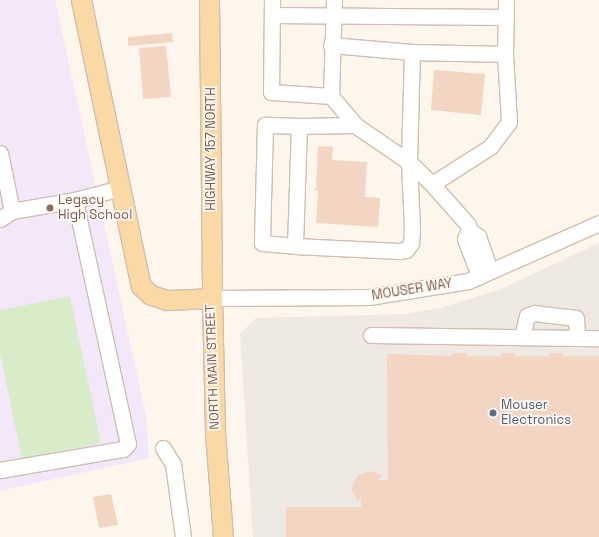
<!DOCTYPE html>
<style>
body{margin:0}
#map{position:relative;width:599px;height:537px;overflow:hidden;background:#fdf6ec;font-family:"Space Grotesk",sans-serif}
div>[style]{position:absolute}
.industrial>*{inset:0;background:#efe9e4}
.education>*{inset:0;background:#f3e8fa}
.green>*{inset:0;background:#d8ecc9}
.building>*{inset:0;background:#f3d5c3}
.roads{filter:drop-shadow(1px 0 #d1beb0) drop-shadow(-1px 0 #d1beb0) drop-shadow(0 1px #d1beb0) drop-shadow(0 -1px #d1beb0)}
.minor>*{height:15px;margin:-7.5px;padding:0 7.5px;transform-origin:7.5px;border-radius:7.5px;background:#fff}
.major>*{height:19px;margin:-9.5px;padding:0 9.5px;transform-origin:9.5px;border-radius:9.5px;background:#fbd9a5}
.dots>*{width:11px;height:11px;translate:-50% -50%;box-sizing:border-box;border:2px solid #fffaf3;border-radius:50%}
span{translate:-50% -50%;white-space:nowrap;text-align:center;line-height:1.15;-webkit-text-stroke:3.5px #fffaf3;paint-order:stroke}
.street-label{font-size:13px;color:#7a5c4d}
.education-label{font-size:13px;color:#785e54}
.left{translate:0 -50%;text-align:left}
.service-label{font-size:13px;color:#4e5e75}
</style>
<div id="map">
<div class="industrial">
<div style="clip-path:polygon(599px 243px,599px 537px,253px 537px,240px 334px,256px 318px,405px 314px,440px 308px,499px 290px)"></div>
</div>
<div class="education">
<div style="clip-path:polygon(0 0,55px 0,146px 416px,149px 458px,0 491px)"></div>
</div>
<div class="green">
<div style="clip-path:polygon(70px 296px,101px 443px,22px 459px,0 353px,0 310px)"></div>
</div>
<div class="building">
<div style="clip-path:polygon(172px 33px,173px 42px,128px 46px,128px 37px)"></div>
<div style="clip-path:polygon(166px 46px,171px 97px,143px 99px,139px 48px)"></div>
<div style="clip-path:polygon(434px 70px,485px 74px,481px 115px,431px 110px)"></div>
<div style="clip-path:polygon(318px 146px,333px 147px,332px 160px,367px 162px,365px 197px,380px 198px,378px 227px,316px 223px,318px 191px,313px 189px,316px 189px)"></div>
<div style="clip-path:polygon(452px 353px,467px 353px,467px 356px,501px 356px,501px 353px,515px 353px,515px 356px,549px 356px,549px 353px,563px 353px,563px 356px,599px 356px,599px 537px,286px 537px,286px 507px,361px 507px,361px 497px,358px 501px,351px 489px,358px 475px,371px 471px,382px 476px,378px 480px,388px 480px,387px 354px,452px 356px)"></div>
<div style="clip-path:polygon(111px 494px,118px 525px,99px 528px,93px 497px)"></div>
</div>
<div class="roads">
<div class="minor">
<div style="left:272px;top:0;width:92px;rotate:90.6deg"></div>
<div style="left:271px;top:92px;width:60px;rotate:3.8deg"></div>
<div style="left:331px;top:96px;width:38px;rotate:50deg"></div>
<div style="left:272px;top:15px;width:234px;rotate:0.5deg"></div>
<div style="left:331px;top:45px;width:81px;rotate:4.9deg"></div>
<div style="left:412px;top:52px;width:93px;rotate:1.2deg"></div>
<div style="left:505px;top:54px;width:68px;rotate:86.6deg"></div>
<div style="left:509px;top:122px;width:31px;rotate:127deg"></div>
<div style="left:490px;top:147px;width:69px;rotate:147.5deg"></div>
<div style="left:432px;top:184px;width:55px;rotate:48.7deg"></div>
<div style="left:468px;top:225px;width:5px;rotate:79deg"></div>
<div style="left:469px;top:230px;width:11px;rotate:34deg"></div>
<div style="left:478px;top:236px;width:37px;rotate:71deg"></div>
<div style="left:412px;top:52px;width:110px;rotate:91.6deg"></div>
<div style="left:409px;top:162px;width:32px;rotate:44deg"></div>
<div style="left:505px;top:54px;width:54px;rotate:-88.9deg"></div>
<div style="left:331px;top:96px;width:96px;rotate:-88.2deg"></div>
<div style="left:0;top:153px;width:59px;rotate:78.3deg"></div>
<div style="left:0;top:219px;width:14px;rotate:-34deg"></div>
<div style="left:12px;top:211px;width:64px;rotate:-9.9deg"></div>
<div style="left:75px;top:200px;width:47px;rotate:-14.9deg"></div>
<div style="left:469px;top:230px;width:10px;rotate:114deg"></div>
<div style="left:465px;top:239px;width:40px;rotate:69deg"></div>
<div style="left:295px;top:246px;width:120px;rotate:-88.1deg"></div>
<div style="left:299px;top:126px;width:34px;rotate:-178deg"></div>
<div style="left:265px;top:125px;width:118px;rotate:91.5deg"></div>
<div style="left:262px;top:243px;width:33px;rotate:5deg"></div>
<div style="left:295px;top:246px;width:104px;rotate:2.8deg"></div>
<div style="left:399px;top:251px;width:7px;rotate:-8deg"></div>
<div style="left:406px;top:250px;width:9px;rotate:-54deg"></div>
<div style="left:411px;top:243px;width:13px;rotate:-86deg"></div>
<div style="left:412px;top:230px;width:68px;rotate:-92.5deg"></div>
<div style="left:409px;top:162px;width:65px;rotate:-145.6deg"></div>
<div style="left:355px;top:125px;width:56px;rotate:179deg"></div>
<div style="left:212px;top:298px;width:157px;rotate:-0.4deg"></div>
<div style="left:369px;top:297px;width:100px;rotate:-9.2deg"></div>
<div style="left:468px;top:281px;width:143px;rotate:-23.9deg"></div>
<div style="left:371px;top:335px;width:228px;rotate:0.8deg"></div>
<div style="left:522px;top:337px;width:22px;rotate:-77deg"></div>
<div style="left:527px;top:316px;width:8px;rotate:-23deg"></div>
<div style="left:534px;top:313px;width:42px;rotate:6.8deg"></div>
<div style="left:576px;top:318px;width:20px;rotate:87deg"></div>
<div style="left:163px;top:448px;width:19px;rotate:58deg"></div>
<div style="left:173px;top:464px;width:74px;rotate:82.2deg"></div>
<div style="left:0;top:470px;width:125px;rotate:-9.7deg"></div>
<div style="left:123px;top:449px;width:7px;rotate:-45deg"></div>
<div style="left:128px;top:444px;width:250px;rotate:-102.3deg"></div>
</div>
<div class="major">
<div style="left:81px;top:0;width:292px;rotate:78.2deg"></div>
<div style="left:141px;top:286px;width:13px;rotate:42deg"></div>
<div style="left:151px;top:295px;width:17px;rotate:17deg"></div>
<div style="left:167px;top:300px;width:45px;rotate:-2.5deg"></div>
<div style="left:209px;top:0;width:298px;rotate:89.4deg"></div>
<div style="left:212px;top:298px;width:135px;rotate:88.7deg"></div>
<div style="left:215px;top:433px;width:104px;rotate:85.6deg"></div>
</div>
</div>
<div class="dots">
<div style="left:50px;top:208px;background:#8d6e63"></div>
<div style="left:493px;top:413px;background:#5c6f8a"></div>
</div>
<div class="street-label">
<span style="left:211px;top:149px;rotate:-90deg">HIGHWAY 157 NORTH</span>
<span style="left:412px;top:290px;rotate:-9deg">MOUSER WAY</span>
<span style="left:213px;top:367px;rotate:-92deg">NORTH MAIN STREET</span>
</div>
<div class="education-label">
<span class="left" style="left:58px;top:208px">Legacy<br>High School</span>
</div>
<div class="service-label">
<span class="left" style="left:501px;top:413px">Mouser<br>Electronics</span>
</div>
</div>
